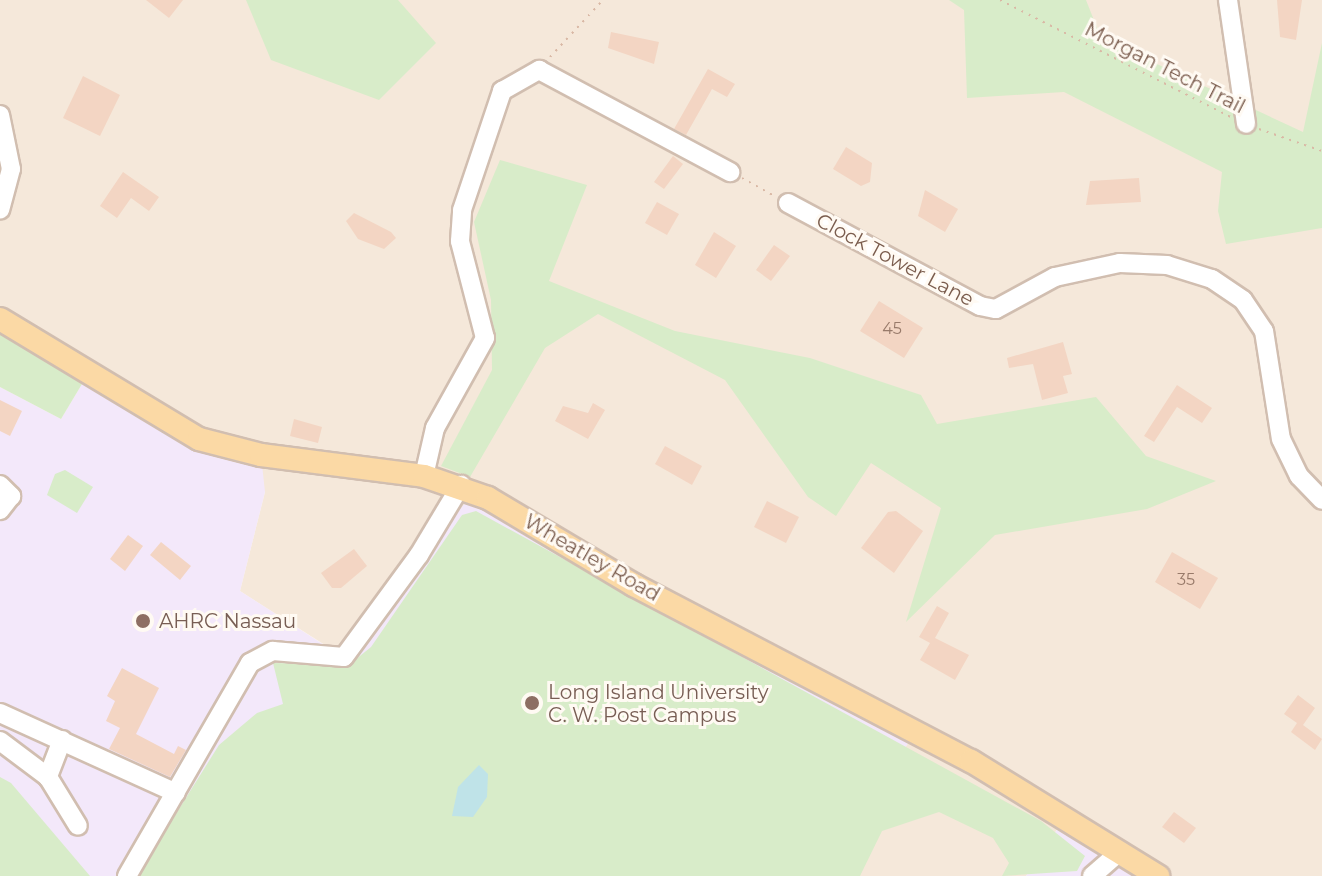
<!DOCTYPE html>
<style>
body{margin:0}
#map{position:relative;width:1322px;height:876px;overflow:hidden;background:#fdf6ec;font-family:Montserrat,sans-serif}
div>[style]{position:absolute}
.residential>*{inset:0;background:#f5e8da}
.education>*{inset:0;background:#f3e8fa}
.green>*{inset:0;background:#d8ecc9}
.water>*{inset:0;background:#bfe3e8}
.building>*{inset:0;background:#f3d5c3}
.path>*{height:2px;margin-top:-1px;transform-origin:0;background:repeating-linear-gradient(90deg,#d9b8a5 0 2px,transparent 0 8px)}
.roads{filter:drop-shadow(2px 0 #d1beb0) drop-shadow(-2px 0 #d1beb0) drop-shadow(0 2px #d1beb0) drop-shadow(0 -2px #d1beb0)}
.minor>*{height:18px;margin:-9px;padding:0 9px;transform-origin:9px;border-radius:9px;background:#fff}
.major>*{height:22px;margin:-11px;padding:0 11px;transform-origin:11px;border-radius:11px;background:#fbd9a5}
.dots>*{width:22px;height:22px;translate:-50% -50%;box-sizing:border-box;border:4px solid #fffaf3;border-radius:50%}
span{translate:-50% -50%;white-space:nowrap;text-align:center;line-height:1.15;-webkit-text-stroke:6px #fffaf3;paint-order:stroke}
.number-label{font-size:16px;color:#987a6a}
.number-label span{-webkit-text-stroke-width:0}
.street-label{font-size:20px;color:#7a5c4d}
.education-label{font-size:20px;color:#785e54}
.left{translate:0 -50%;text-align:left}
</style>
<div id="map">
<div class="residential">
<div style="clip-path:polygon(0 0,1322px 0,1322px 876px,1134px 876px,1060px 825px,1026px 876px,830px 876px,908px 743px,353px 649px,344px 657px,240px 591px,265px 492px,241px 452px,0 319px)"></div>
</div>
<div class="education">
<div style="clip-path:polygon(88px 374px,184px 431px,261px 455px,265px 492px,240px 591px,343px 657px,469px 498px,908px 743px,830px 876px,41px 876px,0 835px,0 387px,61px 419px)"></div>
<div style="clip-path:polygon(1060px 825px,1134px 876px,1026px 876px)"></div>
</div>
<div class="green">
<div style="clip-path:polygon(246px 0,398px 0,436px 43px,379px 100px,271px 60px)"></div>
<div style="clip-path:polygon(949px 0,1086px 0,1101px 38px,1303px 132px,1322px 43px,1322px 228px,1226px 244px,1218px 211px,1222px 172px,1064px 92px,967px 98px,964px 10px)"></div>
<div style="clip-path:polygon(500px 160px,587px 185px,549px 281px,675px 331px,810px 358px,921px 395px,937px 424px,1096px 397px,1146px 456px,1216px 481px,1147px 509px,995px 535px,906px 622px,941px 508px,871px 463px,836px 516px,808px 497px,725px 380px,598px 314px,545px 348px,470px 477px,441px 466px,492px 370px,491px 300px,474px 222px)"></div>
<div style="clip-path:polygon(0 319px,88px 374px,61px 419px,0 387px)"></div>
<div style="clip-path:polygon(65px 470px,93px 487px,77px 513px,47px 495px,55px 474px)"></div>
<div style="clip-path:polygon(476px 511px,1041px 821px,1085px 856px,1077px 871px,1002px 876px,1009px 863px,993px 838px,939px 812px,882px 831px,860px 876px,137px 876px,219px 745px,257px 713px,283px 704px,273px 663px,350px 664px,371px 647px,462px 515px)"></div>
<div style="clip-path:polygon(0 777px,11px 783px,90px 876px,0 876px)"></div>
</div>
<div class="water">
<div style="clip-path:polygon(479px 765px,488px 774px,487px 797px,473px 817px,452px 816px,458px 787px)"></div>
</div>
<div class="building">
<div style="clip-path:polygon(146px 0,183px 0,169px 18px)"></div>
<div style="clip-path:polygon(1277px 0,1302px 0,1296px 40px,1280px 37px)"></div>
<div style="clip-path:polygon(611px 32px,659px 42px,654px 64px,608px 48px)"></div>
<div style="clip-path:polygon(708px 69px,735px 84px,727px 97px,712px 89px,686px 135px,674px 129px)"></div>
<div style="clip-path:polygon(83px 76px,120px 95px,100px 136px,63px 118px)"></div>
<div style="clip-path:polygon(846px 147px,872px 163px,870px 182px,861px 186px,833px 169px)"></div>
<div style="clip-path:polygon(673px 156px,683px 164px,664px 189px,654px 182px)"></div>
<div style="clip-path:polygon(123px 172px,159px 197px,149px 211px,131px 198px,117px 218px,100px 206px)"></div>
<div style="clip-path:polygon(1139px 178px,1141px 202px,1086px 205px,1090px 181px)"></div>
<div style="clip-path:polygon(925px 190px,958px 209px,945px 232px,918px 216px)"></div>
<div style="clip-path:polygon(657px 202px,679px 214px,667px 235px,645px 223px)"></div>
<div style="clip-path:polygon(354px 213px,391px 232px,396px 238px,384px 249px,358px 239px,346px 221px)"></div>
<div style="clip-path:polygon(714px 232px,736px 246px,716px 278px,695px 265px)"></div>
<div style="clip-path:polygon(774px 245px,790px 256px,771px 281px,756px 270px)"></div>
<div style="clip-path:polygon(879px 301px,923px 328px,904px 358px,860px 331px)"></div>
<div style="clip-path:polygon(1063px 342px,1072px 374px,1063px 376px,1068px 393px,1042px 400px,1033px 364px,1009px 368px,1007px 358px)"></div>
<div style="clip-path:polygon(1177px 385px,1212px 408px,1202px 423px,1177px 407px,1154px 442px,1144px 436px)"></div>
<div style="clip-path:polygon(0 400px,22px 411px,10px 436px,0 431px)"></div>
<div style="clip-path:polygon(593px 403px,605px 410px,588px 439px,555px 421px,563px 406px,588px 413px)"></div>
<div style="clip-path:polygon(294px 419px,322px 427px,318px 443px,290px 436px)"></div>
<div style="clip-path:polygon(665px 446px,702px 466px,692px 485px,655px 464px)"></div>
<div style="clip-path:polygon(767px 501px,799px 517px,786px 543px,754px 527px)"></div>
<div style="clip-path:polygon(896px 511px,923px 531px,894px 573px,861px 548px,888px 512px)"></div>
<div style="clip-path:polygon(128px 535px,143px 546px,125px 571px,110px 559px)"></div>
<div style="clip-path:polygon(161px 542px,191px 566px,180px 580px,150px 555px)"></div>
<div style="clip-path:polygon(354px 549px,367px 566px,341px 588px,332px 588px,321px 573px)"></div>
<div style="clip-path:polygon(1172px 552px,1218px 578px,1200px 609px,1155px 582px)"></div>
<div style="clip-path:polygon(937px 606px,949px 613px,935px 638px,969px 655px,955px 680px,920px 660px,930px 643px,919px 637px)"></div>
<div style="clip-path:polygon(122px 668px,159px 688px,136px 734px,174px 754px,178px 746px,186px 750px,170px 777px,109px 749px,120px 728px,106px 721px,115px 701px,107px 696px)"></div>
<div style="clip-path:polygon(1298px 695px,1315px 708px,1303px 725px,1322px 739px,1315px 750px,1291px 732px,1297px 723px,1284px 714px)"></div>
<div style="clip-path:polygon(1174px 812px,1196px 828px,1184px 843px,1162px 827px)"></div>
</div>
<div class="path">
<div style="left:1000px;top:0;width:259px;rotate:26.9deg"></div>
<div style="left:550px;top:57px;width:78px;rotate:-47.1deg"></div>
<div style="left:1259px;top:129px;width:67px;rotate:19.2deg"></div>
<div style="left:742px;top:178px;width:38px;rotate:29deg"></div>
</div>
<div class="roads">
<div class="minor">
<div style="left:1228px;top:0;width:125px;rotate:81.7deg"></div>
<div style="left:0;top:115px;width:55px;rotate:78.5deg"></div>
<div style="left:11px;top:169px;width:42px;rotate:105deg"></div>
<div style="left:788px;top:203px;width:218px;rotate:28.2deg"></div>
<div style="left:980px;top:306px;width:16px;rotate:11deg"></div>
<div style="left:996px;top:309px;width:67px;rotate:-28.5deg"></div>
<div style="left:1055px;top:277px;width:66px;rotate:-12.2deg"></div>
<div style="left:1120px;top:263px;width:47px;rotate:2.4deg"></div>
<div style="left:1167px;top:265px;width:47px;rotate:17.3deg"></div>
<div style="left:1212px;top:279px;width:37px;rotate:34deg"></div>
<div style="left:1243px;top:300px;width:37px;rotate:56deg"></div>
<div style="left:1264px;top:331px;width:109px;rotate:81.1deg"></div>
<div style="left:1281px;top:439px;width:41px;rotate:64.1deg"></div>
<div style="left:1299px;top:476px;width:33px;rotate:46deg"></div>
<div style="left:424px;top:476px;width:49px;rotate:-77.1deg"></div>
<div style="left:435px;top:428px;width:103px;rotate:-60.9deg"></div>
<div style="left:485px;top:338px;width:100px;rotate:-104.5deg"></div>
<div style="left:460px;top:241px;width:31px;rotate:-86deg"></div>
<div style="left:462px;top:210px;width:126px;rotate:-71.4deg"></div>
<div style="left:502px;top:91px;width:43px;rotate:-29.6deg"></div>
<div style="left:539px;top:70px;width:217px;rotate:28.1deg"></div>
<div style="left:0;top:485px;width:16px;rotate:45deg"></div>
<div style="left:11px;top:496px;width:18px;rotate:128deg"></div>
<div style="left:0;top:713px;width:193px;rotate:24.4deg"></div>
<div style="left:62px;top:740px;width:40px;rotate:111deg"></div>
<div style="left:48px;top:777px;width:57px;rotate:58.5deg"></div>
<div style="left:0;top:741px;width:60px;rotate:36.9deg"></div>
<div style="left:127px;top:876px;width:246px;rotate:-60deg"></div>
<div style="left:250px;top:663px;width:26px;rotate:-28deg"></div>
<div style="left:273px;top:651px;width:71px;rotate:4.8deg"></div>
<div style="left:344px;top:657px;width:127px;rotate:-53.7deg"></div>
<div style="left:419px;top:555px;width:82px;rotate:-59deg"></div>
<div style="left:1092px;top:876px;width:37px;rotate:-41deg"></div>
</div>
<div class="major">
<div style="left:0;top:319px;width:232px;rotate:31.1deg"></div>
<div style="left:199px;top:439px;width:64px;rotate:14.5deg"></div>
<div style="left:261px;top:455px;width:164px;rotate:7.3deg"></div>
<div style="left:424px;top:476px;width:68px;rotate:19deg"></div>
<div style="left:488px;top:498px;width:170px;rotate:30.8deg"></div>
<div style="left:634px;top:585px;width:380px;rotate:27.6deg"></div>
<div style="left:971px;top:761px;width:220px;rotate:31.6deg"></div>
</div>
</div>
<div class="dots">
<div style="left:143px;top:621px;background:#8d6e63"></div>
<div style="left:532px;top:703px;background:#8d6e63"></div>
</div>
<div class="number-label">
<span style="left:892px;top:329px">45</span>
<span style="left:1186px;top:580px">35</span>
</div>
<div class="street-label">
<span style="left:1165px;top:68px;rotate:27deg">Morgan Tech Trail</span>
<span style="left:895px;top:260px;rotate:28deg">Clock Tower Lane</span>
<span style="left:592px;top:558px;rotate:30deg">Wheatley Road</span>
</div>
<div class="education-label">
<span class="left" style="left:159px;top:621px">AHRC Nassau</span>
<span class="left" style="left:548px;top:704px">Long Island University<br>C. W. Post Campus</span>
</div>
</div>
